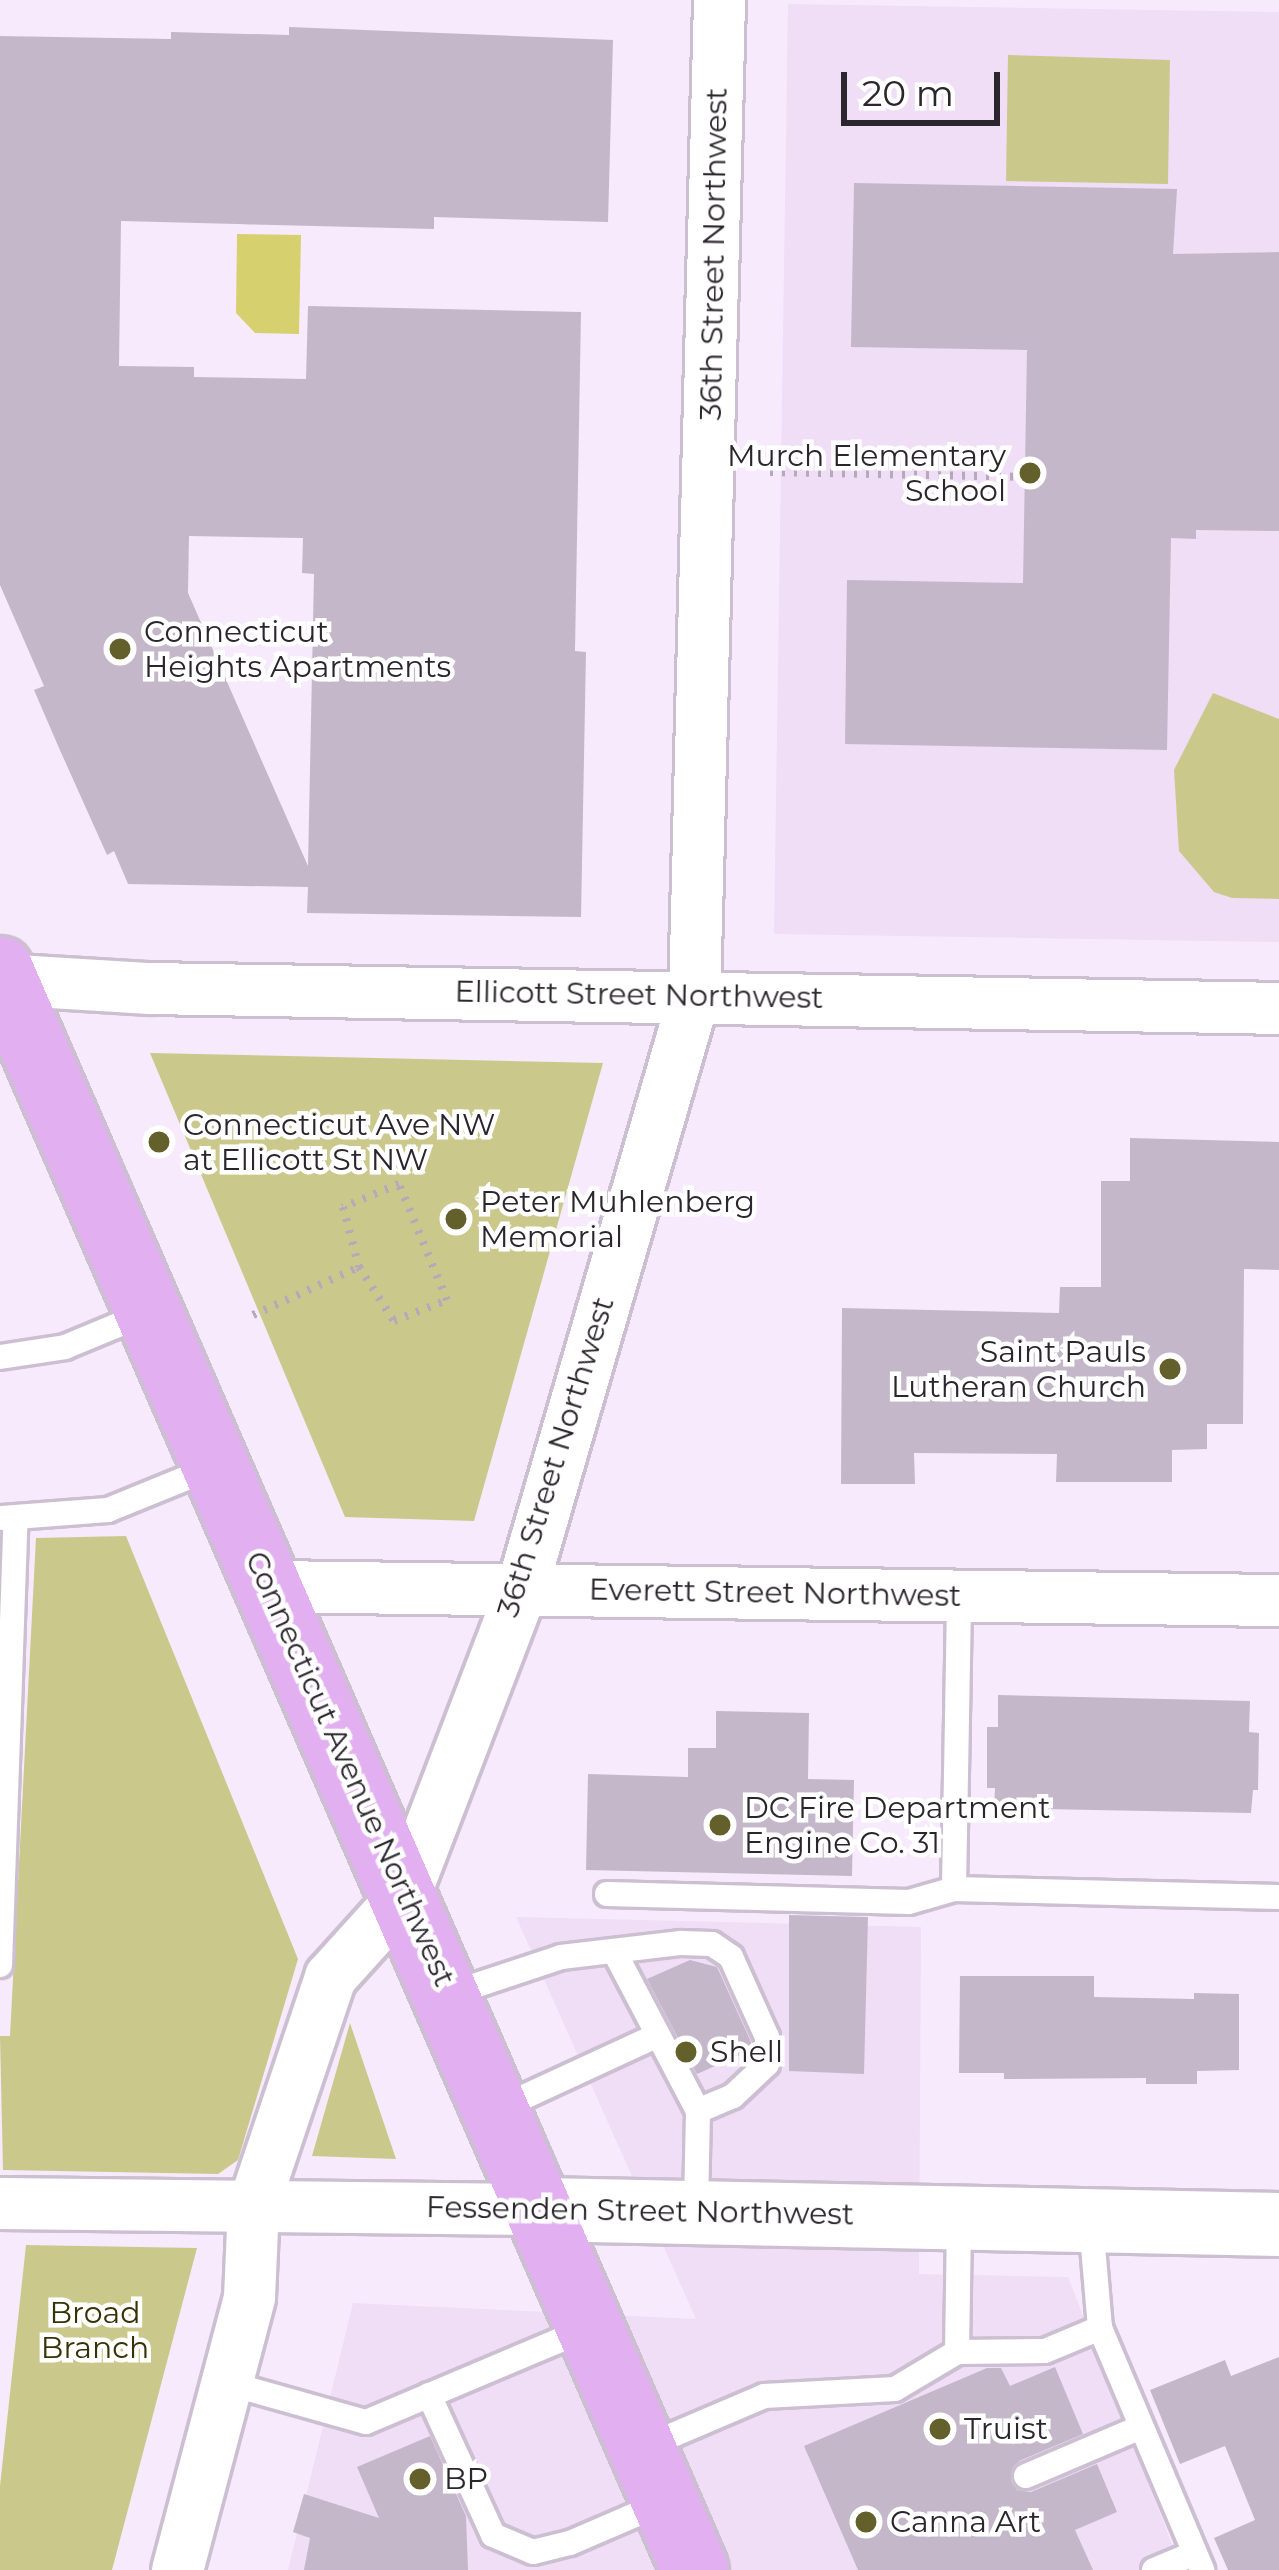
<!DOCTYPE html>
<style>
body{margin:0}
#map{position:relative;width:1279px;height:2570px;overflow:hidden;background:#f8eafd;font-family:Montserrat,sans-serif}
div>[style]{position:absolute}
.built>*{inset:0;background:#f0ddf6}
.green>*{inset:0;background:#cbc88c}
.water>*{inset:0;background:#d7d06e}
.building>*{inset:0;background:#c5b7ca}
.path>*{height:8px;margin-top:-4px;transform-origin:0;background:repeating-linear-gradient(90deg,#b6aaba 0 3px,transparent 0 12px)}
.roads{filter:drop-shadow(3px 0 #cdbfd2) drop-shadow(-3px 0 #cdbfd2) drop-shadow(0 3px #cdbfd2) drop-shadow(0 -3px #cdbfd2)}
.service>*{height:24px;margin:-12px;padding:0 12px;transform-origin:12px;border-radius:12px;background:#fff}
.minor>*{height:51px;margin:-25.5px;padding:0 25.5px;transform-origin:25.5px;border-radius:25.5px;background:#fff}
.tertiary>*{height:63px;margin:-31.5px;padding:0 31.5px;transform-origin:31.5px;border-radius:31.5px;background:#fff}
.primary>*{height:66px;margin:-33px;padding:0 33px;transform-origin:33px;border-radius:33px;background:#e2b0f1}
.dots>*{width:33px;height:33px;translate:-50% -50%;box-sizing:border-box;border:6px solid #fff;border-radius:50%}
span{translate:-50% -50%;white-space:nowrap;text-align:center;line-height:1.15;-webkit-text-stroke:9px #fff;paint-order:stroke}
.street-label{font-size:30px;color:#2b262d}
.poi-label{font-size:30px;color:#2b262d}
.right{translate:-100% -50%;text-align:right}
.left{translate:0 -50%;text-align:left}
.park-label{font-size:30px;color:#363307}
.scale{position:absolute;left:841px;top:72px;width:159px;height:54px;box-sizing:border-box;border:6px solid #2b262d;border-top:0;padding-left:15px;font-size:36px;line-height:42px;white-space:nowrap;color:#2b262d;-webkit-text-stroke:9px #fff;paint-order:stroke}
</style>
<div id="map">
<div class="built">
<div style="clip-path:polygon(788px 4px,1279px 12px,1279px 942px,774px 934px)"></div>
<div style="clip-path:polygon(516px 1917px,921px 1927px,919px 2274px,1068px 2277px,1182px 2570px,288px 2570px,353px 2303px,696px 2319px)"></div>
</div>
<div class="green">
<div style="clip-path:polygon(1008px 55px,1170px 60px,1168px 184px,1006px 181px)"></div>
<div style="clip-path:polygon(1213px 693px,1279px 719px,1279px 899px,1232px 898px,1214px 892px,1179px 851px,1174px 770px)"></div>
<div style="clip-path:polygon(150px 1053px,603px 1063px,474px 1521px,345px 1517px)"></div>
<div style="clip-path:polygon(126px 1536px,298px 1959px,238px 2160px,218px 2174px,3px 2170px,0 2036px,10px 2036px,36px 1538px)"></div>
<div style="clip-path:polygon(350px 2023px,396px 2159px,312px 2156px)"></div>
<div style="clip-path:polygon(26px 2245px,197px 2248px,112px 2570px,0 2570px,0 2486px)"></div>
</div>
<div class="water">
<div style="clip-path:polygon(237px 234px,301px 235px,299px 334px,255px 333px,236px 313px)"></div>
</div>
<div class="building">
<div style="clip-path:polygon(evenodd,289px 27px,613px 40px,608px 222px,434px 217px,434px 229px,121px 221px,119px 366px,194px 367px,194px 377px,306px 379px,308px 306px,581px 312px,575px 651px,586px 652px,581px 917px,307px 913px,308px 887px,128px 884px,114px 851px,107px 855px,59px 748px,34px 690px,44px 686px,0 585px,0 36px,171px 39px,171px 32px,289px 35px,289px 27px,189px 536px,303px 538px,302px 573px,314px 574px,308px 866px,188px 593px,189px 536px)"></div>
<div style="clip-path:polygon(854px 183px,1177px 189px,1173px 254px,1279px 252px,1279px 531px,1196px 530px,1196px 539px,1171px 538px,1167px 750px,845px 744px,847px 580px,1023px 583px,1027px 350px,851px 347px)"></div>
<div style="clip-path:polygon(1130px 1138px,1279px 1142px,1279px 1270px,1244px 1269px,1243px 1424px,1207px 1424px,1207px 1449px,1172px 1450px,1172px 1482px,1056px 1482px,1057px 1454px,914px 1453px,915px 1484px,841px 1484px,842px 1308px,1059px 1313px,1060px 1287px,1101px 1287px,1101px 1181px,1130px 1181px)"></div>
<div style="clip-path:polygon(998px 1695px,1250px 1701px,1249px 1732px,1259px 1733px,1258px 1790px,1253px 1790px,1251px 1813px,994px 1808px,995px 1788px,987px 1788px,987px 1727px,998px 1727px)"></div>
<div style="clip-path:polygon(716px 1711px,809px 1713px,808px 1779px,854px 1780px,852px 1876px,586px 1870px,588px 1774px,688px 1777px,688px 1748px,716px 1748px)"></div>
<div style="clip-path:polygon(789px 1915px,868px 1917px,864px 2074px,789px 2071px)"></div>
<div style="clip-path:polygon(690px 1960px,717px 1967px,751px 2042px,751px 2050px,697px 2074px,647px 1979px)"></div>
<div style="clip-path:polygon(960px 1976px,1094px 1976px,1094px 1997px,1194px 1999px,1194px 1993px,1239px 1994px,1239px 2070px,1197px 2071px,1197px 2084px,1146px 2084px,1146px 2078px,1004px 2079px,1004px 2073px,959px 2073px)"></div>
<div style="clip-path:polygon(1279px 2357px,1279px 2570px,1228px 2570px,1214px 2538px,1255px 2520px,1225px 2446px,1180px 2464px,1150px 2390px,1225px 2360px,1231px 2376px)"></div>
<div style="clip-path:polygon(1055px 2367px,1083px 2434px,1019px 2461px,1011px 2481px,1017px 2490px,1031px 2492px,1097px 2464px,1117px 2512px,1075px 2530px,1093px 2570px,858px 2570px,804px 2446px,987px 2368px,1001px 2368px,1010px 2386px)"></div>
<div style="clip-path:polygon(430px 2436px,466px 2516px,468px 2570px,304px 2570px,310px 2538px,293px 2532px,304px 2494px,379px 2518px,357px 2467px)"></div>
</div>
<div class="path">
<div style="left:770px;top:472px;width:255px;rotate:1.1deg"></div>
<div style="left:253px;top:1315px;width:116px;rotate:-24.4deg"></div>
<div style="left:359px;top:1267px;width:64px;rotate:57.1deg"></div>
<div style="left:394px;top:1321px;width:57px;rotate:-21.6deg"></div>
<div style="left:447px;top:1300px;width:126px;rotate:-112.5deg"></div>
<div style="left:399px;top:1184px;width:61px;rotate:157.7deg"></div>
<div style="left:343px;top:1207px;width:62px;rotate:75.1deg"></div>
</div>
<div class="roads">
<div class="service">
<div style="left:0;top:1357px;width:66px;rotate:-8.7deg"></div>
<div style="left:65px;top:1347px;width:89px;rotate:-22.5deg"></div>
<div style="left:2px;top:1518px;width:106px;rotate:-4.3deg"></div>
<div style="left:108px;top:1510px;width:111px;rotate:-22.2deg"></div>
<div style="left:954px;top:1889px;width:293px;rotate:-89deg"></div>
<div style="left:607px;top:1894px;width:302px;rotate:1.5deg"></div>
<div style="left:909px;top:1902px;width:47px;rotate:-16.1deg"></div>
<div style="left:954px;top:1889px;width:325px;rotate:1.4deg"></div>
<div style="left:614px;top:1951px;width:181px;rotate:62.3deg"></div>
<div style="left:0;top:1965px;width:447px;rotate:-88deg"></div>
<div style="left:450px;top:1994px;width:117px;rotate:-18.4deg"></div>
<div style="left:561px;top:1957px;width:121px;rotate:-6.7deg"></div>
<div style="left:681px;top:1943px;width:31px;rotate:2deg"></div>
<div style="left:712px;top:1944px;width:23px;rotate:34deg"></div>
<div style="left:731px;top:1957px;width:88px;rotate:65.8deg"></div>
<div style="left:767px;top:2037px;width:27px;rotate:90deg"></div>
<div style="left:767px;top:2064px;width:47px;rotate:136.7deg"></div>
<div style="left:733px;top:2096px;width:38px;rotate:157deg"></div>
<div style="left:698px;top:2111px;width:99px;rotate:91.2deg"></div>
<div style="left:498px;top:2109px;width:176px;rotate:-24.8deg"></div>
<div style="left:1091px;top:2223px;width:105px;rotate:85.1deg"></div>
<div style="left:1100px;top:2328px;width:263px;rotate:67.1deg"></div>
<div style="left:957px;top:2352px;width:88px;rotate:-0.7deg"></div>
<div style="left:1045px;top:2351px;width:60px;rotate:-22.7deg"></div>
<div style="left:227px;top:2383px;width:144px;rotate:15.7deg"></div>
<div style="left:366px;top:2422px;width:242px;rotate:-22.9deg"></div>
<div style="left:429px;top:2395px;width:154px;rotate:65.4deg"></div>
<div style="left:493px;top:2535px;width:43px;rotate:23deg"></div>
<div style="left:533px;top:2552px;width:38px;rotate:-14deg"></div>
<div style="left:570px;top:2543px;width:101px;rotate:-23.3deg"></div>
<div style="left:647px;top:2446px;width:127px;rotate:-23.1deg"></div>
<div style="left:764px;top:2396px;width:131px;rotate:-3.1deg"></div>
<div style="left:895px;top:2389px;width:72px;rotate:-30.8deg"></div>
<div style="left:957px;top:2352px;width:133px;rotate:-89.1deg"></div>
<div style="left:1026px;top:2476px;width:125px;rotate:-23.1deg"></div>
<div style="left:1154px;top:2570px;width:44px;rotate:-22.5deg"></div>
</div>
<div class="minor">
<div style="left:0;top:979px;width:149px;rotate:3.5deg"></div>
<div style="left:149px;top:988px;width:1130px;rotate:1.01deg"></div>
<div style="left:271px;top:1586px;width:1008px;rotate:0.8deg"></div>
<div style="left:0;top:2203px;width:541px;rotate:0.64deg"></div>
<div style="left:177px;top:2570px;width:282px;rotate:-75.2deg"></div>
<div style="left:249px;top:2297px;width:91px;rotate:-87.5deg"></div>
<div style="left:253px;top:2206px;width:242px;rotate:-71.4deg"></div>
<div style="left:330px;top:1977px;width:110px;rotate:-47.9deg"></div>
<div style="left:404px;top:1895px;width:327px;rotate:-69deg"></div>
<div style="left:521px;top:1590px;width:620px;rotate:-73.79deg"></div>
<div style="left:694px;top:995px;width:995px;rotate:-88.56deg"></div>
</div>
<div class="tertiary">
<div style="left:541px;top:2209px;width:738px;rotate:1.16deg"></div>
</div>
<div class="primary">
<div style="left:0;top:970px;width:1744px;rotate:66.52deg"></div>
</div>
</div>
<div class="dots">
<div style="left:1030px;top:473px;background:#63602c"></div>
<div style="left:120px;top:649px;background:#63602c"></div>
<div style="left:159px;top:1142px;background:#63602c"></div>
<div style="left:456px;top:1219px;background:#63602c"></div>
<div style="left:1170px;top:1369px;background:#63602c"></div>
<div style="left:720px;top:1825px;background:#63602c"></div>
<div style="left:686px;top:2052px;background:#63602c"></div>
<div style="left:940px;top:2429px;background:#63602c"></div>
<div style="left:420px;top:2479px;background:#63602c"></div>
<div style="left:866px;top:2522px;background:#63602c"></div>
</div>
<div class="street-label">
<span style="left:714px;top:254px;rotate:-89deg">36th Street Northwest</span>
<span style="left:639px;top:995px;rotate:1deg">Ellicott Street Northwest</span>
<span style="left:556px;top:1457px;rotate:-73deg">36th Street Northwest</span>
<span style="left:775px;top:1593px;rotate:1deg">Everett Street Northwest</span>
<span style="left:350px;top:1769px;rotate:66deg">Connecticut Avenue Northwest</span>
<span style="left:640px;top:2211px;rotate:1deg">Fessenden Street Northwest</span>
</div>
<div class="poi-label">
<span class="right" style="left:1006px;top:473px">Murch Elementary<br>School</span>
<span class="left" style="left:144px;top:649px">Connecticut<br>Heights Apartments</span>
<span class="left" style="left:183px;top:1142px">Connecticut Ave NW<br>at Ellicott St NW</span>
<span class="left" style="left:480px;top:1219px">Peter Muhlenberg<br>Memorial</span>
<span class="right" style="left:1146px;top:1369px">Saint Pauls<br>Lutheran Church</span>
<span class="left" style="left:744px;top:1825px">DC Fire Department<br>Engine Co. 31</span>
<span class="left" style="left:710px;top:2052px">Shell</span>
<span class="left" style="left:964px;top:2429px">Truist</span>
<span class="left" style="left:444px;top:2479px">BP</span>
<span class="left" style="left:890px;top:2522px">Canna Art</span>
</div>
<div class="park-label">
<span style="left:95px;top:2330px">Broad<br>Branch</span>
</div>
<div class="scale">20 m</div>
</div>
